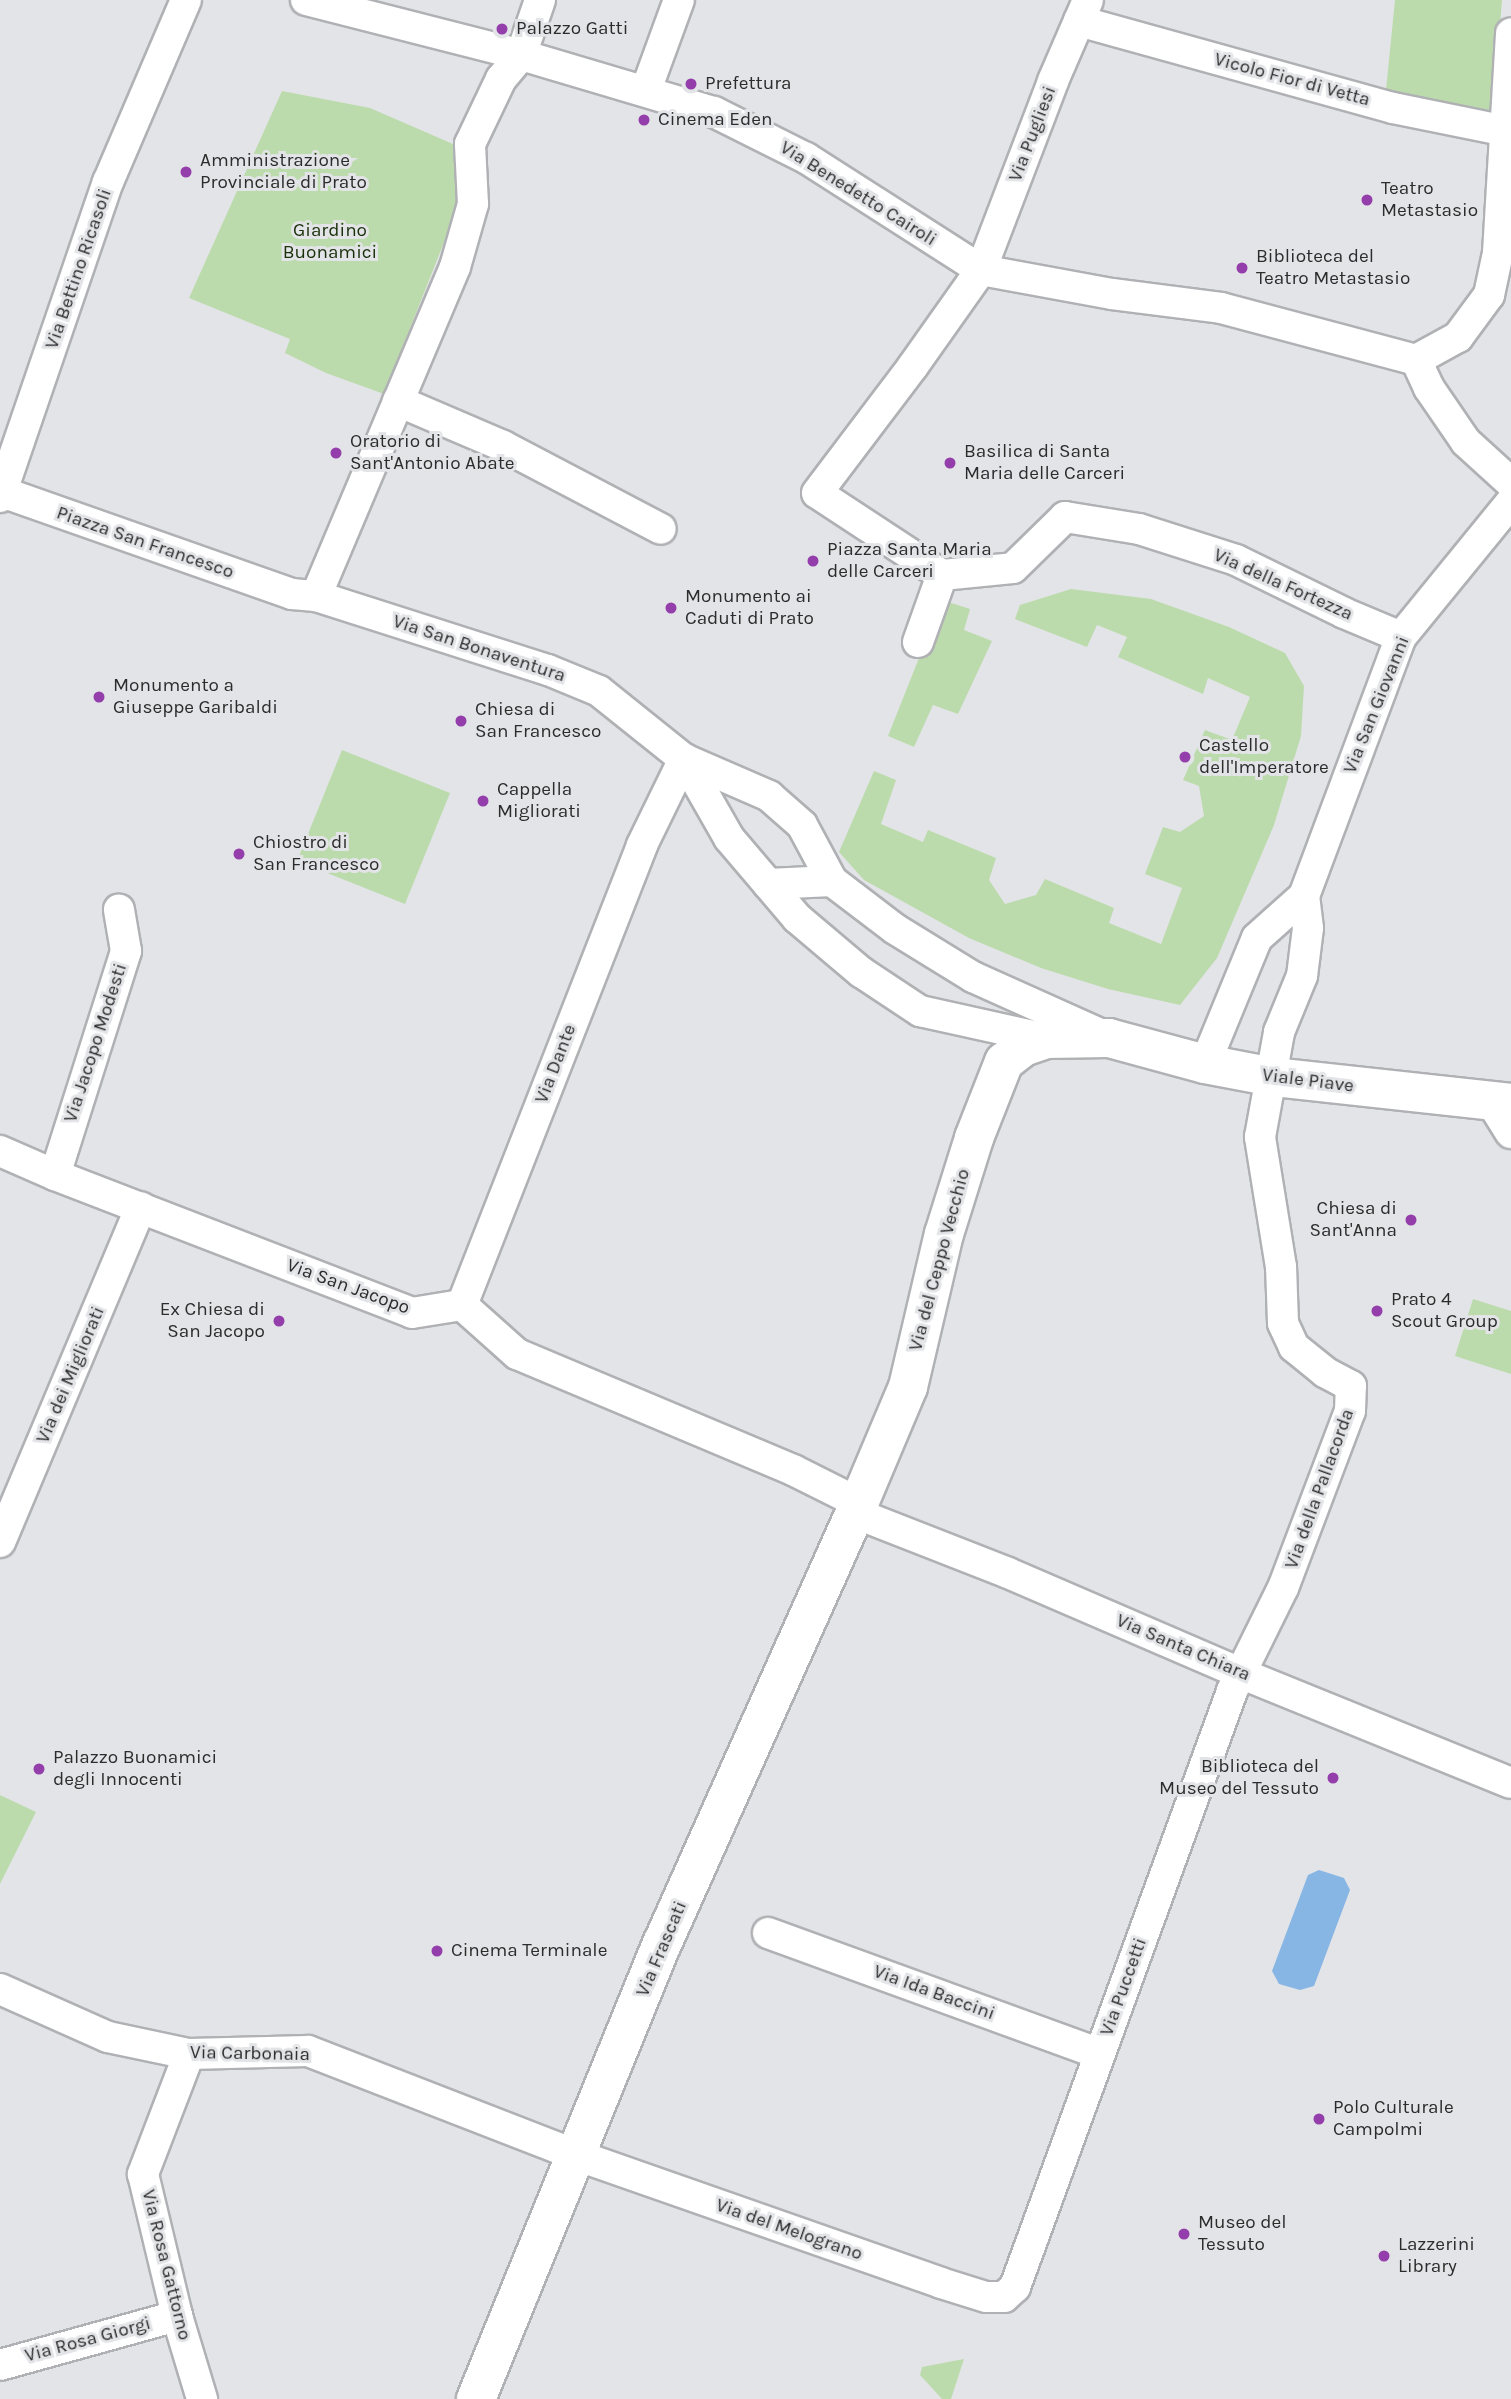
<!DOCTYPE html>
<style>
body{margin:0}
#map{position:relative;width:1511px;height:2399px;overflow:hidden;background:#e3e4e7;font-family:Karla,sans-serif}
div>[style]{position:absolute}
.green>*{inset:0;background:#bcdbac}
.water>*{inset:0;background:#87b5e4}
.roads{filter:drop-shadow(2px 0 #b0b1b4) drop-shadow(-2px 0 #b0b1b4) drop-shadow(0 2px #b0b1b4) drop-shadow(0 -2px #b0b1b4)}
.street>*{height:30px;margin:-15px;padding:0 15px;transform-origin:15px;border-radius:15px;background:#fff}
.secondary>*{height:38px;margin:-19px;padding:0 19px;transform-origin:19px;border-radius:19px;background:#fff}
.dots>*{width:19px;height:19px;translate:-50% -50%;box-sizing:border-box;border:4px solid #e3e4e7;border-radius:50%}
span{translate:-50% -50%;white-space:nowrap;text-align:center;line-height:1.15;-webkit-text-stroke:6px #e3e4e7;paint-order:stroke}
.poi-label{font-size:19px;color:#2c2c2d}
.left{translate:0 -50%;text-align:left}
.right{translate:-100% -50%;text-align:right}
.street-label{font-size:19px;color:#2c2c2d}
.park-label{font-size:19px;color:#193009}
</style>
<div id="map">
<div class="green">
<div style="clip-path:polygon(1395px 0,1502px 0,1492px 128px,1385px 100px)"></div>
<div style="clip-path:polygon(282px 91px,370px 108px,453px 144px,459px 176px,456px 212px,384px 394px,326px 373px,285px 353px,290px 339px,189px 298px)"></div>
<div style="clip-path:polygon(1071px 589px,1151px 599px,1229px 627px,1285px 653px,1304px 686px,1301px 736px,1274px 825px,1217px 958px,1180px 1005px,1108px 989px,1041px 968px,969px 938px,864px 880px,839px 852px,874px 771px,896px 780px,881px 824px,923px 842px,928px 830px,996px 858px,989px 880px,1005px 904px,1036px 895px,1045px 879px,1114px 908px,1109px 923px,1161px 944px,1182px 888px,1145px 874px,1163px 827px,1180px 832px,1204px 816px,1199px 786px,1183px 780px,1205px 730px,1232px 740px,1250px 697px,1208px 678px,1203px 694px,1118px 657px,1127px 637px,1097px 625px,1087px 647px,1015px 619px,1020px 605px)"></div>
<div style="clip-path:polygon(942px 600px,970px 609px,964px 630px,992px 641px,958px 714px,933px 705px,914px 747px,888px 736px)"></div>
<div style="clip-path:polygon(342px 750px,450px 793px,405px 904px,297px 861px)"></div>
<div style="clip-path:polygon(1473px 1299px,1511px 1311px,1511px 1374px,1455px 1356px)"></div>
<div style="clip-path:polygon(0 1795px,36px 1812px,0 1884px)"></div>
<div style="clip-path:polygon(964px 2359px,951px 2399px,942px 2399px,920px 2375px,922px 2367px)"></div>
</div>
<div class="water">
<div style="clip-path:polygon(1319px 1870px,1344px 1878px,1350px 1890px,1314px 1986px,1300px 1990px,1279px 1984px,1272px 1971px,1308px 1875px)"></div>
</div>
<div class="roads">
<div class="street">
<div style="left:306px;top:0;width:222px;rotate:14.3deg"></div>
<div style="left:521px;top:55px;width:201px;rotate:16.5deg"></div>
<div style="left:714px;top:112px;width:103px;rotate:26.6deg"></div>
<div style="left:806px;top:158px;width:208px;rotate:32.6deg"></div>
<div style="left:981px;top:270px;width:133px;rotate:10.4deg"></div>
<div style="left:1112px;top:294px;width:110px;rotate:7.3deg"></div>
<div style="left:1221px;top:308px;width:202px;rotate:14.9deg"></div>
<div style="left:1079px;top:21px;width:326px;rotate:15.5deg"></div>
<div style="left:1393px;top:108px;width:115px;rotate:11.5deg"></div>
<div style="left:646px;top:90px;width:96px;rotate:-69.9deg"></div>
<div style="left:1416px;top:360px;width:48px;rotate:-28.7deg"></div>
<div style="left:1458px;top:337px;width:52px;rotate:-53.6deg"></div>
<div style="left:1489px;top:295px;width:43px;rotate:-77.9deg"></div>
<div style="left:1498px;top:253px;width:220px;rotate:-86.6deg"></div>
<div style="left:1416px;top:360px;width:31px;rotate:65deg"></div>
<div style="left:1429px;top:388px;width:65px;rotate:55.6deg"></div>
<div style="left:1466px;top:442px;width:61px;rotate:42.3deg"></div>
<div style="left:398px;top:401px;width:114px;rotate:23.2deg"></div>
<div style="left:503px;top:446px;width:178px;rotate:27.7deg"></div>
<div style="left:2px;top:492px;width:307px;rotate:19.4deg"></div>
<div style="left:292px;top:594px;width:24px;rotate:5deg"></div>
<div style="left:316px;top:596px;width:244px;rotate:17.7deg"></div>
<div style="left:548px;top:670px;width:55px;rotate:22.4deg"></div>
<div style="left:599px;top:691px;width:109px;rotate:38.7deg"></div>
<div style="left:684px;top:759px;width:93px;rotate:23.5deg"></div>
<div style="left:769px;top:796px;width:44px;rotate:41.3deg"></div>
<div style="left:802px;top:825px;width:64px;rotate:61.8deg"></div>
<div style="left:0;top:497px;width:333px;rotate:-71.1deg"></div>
<div style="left:108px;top:182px;width:198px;rotate:-66.8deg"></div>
<div style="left:942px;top:575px;width:149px;rotate:-146.7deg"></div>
<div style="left:817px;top:493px;width:159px;rotate:-52.9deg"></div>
<div style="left:913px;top:366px;width:118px;rotate:-54.7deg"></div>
<div style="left:981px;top:270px;width:202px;rotate:-69.1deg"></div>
<div style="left:1053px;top:81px;width:88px;rotate:-66.6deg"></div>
<div style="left:316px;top:596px;width:357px;rotate:-67.1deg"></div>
<div style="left:455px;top:267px;width:66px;rotate:-74.1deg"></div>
<div style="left:473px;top:204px;width:60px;rotate:-92.9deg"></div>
<div style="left:470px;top:144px;width:72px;rotate:-64.5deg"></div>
<div style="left:501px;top:79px;width:31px;rotate:-50deg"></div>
<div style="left:521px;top:55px;width:58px;rotate:-70.9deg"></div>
<div style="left:918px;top:642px;width:71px;rotate:-70.3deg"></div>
<div style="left:942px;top:575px;width:71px;rotate:-5.6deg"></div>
<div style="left:1013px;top:568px;width:73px;rotate:-44.4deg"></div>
<div style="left:1065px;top:517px;width:75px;rotate:9.2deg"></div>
<div style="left:1139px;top:529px;width:102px;rotate:17.7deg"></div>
<div style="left:1236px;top:560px;width:120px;rotate:26.1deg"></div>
<div style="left:1344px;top:613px;width:62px;rotate:22.8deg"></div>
<div style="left:684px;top:759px;width:91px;rotate:60.3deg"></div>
<div style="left:729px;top:838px;width:105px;rotate:49.6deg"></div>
<div style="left:797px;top:918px;width:84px;rotate:40.2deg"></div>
<div style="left:861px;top:972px;width:71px;rotate:33.5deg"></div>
<div style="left:920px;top:1011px;width:129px;rotate:12.5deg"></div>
<div style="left:768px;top:884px;width:64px;rotate:-2.7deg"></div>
<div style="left:832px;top:881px;width:79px;rotate:37.3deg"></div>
<div style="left:895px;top:929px;width:92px;rotate:31.6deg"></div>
<div style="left:973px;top:977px;width:141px;rotate:24.2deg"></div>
<div style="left:1205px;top:1064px;width:136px;rotate:-67.6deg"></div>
<div style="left:1257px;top:938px;width:63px;rotate:-41.8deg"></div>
<div style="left:1304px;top:896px;width:277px;rotate:-69.5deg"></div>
<div style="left:1401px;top:637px;width:174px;rotate:-50.8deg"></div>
<div style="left:1490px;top:1100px;width:39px;rotate:58deg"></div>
<div style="left:0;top:1151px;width:60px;rotate:23.6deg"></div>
<div style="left:55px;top:1175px;width:383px;rotate:21.1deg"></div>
<div style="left:412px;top:1313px;width:51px;rotate:-9.1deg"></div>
<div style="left:55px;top:1175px;width:235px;rotate:-72.4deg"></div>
<div style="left:126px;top:951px;width:42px;rotate:-99.7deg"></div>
<div style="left:462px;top:1305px;width:494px;rotate:-68.6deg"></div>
<div style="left:642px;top:845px;width:96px;rotate:-64deg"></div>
<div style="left:462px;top:1305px;width:74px;rotate:41.7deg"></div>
<div style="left:517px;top:1354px;width:299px;rotate:22.8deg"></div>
<div style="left:793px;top:1470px;width:74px;rotate:26.6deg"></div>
<div style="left:855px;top:1513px;width:164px;rotate:21.4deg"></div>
<div style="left:1008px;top:1573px;width:253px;rotate:23.3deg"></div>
<div style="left:1240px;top:1673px;width:292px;rotate:22.1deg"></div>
<div style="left:0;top:1542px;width:363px;rotate:-67.2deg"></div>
<div style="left:768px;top:1933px;width:353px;rotate:20deg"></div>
<div style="left:0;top:1989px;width:118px;rotate:24deg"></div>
<div style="left:108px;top:2037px;width:83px;rotate:11.9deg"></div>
<div style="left:189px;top:2054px;width:119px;rotate:-1.4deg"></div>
<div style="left:308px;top:2051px;width:287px;rotate:21.2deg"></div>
<div style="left:576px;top:2155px;width:387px;rotate:19.3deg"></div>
<div style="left:941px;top:2283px;width:47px;rotate:17.3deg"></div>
<div style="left:986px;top:2297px;width:18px"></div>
<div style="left:1004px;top:2297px;width:15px;rotate:-42deg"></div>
<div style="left:1015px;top:2287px;width:634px;rotate:-69.99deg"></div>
<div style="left:1232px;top:1691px;width:115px;rotate:-63.7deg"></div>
<div style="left:1283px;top:1588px;width:189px;rotate:-69.3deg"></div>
<div style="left:1350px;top:1411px;width:25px;rotate:-88deg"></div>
<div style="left:1351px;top:1386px;width:30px;rotate:-152deg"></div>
<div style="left:1325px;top:1372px;width:40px;rotate:-141deg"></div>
<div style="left:1294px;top:1347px;width:26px;rotate:-115deg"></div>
<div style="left:1283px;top:1323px;width:56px;rotate:-92deg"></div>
<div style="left:1281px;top:1267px;width:132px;rotate:-99.2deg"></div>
<div style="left:1260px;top:1137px;width:107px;rotate:-79.7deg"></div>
<div style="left:1279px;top:1032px;width:61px;rotate:-67.7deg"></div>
<div style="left:1302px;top:976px;width:48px;rotate:-82.9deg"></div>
<div style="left:1308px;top:928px;width:32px;rotate:-97deg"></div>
<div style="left:189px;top:2054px;width:129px;rotate:111deg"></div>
<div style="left:143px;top:2174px;width:146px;rotate:76.5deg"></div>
<div style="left:177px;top:2316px;width:87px;rotate:73.2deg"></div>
<div style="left:0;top:2365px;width:184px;rotate:-15.5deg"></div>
</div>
<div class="secondary">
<div style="left:476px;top:2399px;width:492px;rotate:-67.8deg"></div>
<div style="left:662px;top:1944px;width:483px;rotate:-65.9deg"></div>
<div style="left:859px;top:1503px;width:126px;rotate:-67.1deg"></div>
<div style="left:908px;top:1387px;width:157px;rotate:-76.8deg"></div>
<div style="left:944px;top:1234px;width:101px;rotate:-72.6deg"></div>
<div style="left:974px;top:1138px;width:82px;rotate:-68.5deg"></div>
<div style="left:1004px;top:1062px;width:24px;rotate:-38deg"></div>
<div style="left:1023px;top:1047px;width:24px;rotate:-19deg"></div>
<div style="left:1046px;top:1039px;width:63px;rotate:-0.9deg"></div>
<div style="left:1109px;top:1038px;width:99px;rotate:15.2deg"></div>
<div style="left:1205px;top:1064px;width:69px;rotate:10.8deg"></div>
<div style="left:1273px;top:1077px;width:239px;rotate:6.2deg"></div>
</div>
</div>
<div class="dots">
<div style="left:502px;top:29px;background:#943eab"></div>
<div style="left:691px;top:84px;background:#943eab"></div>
<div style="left:644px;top:120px;background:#943eab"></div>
<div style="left:186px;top:172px;background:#943eab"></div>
<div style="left:1367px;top:200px;background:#943eab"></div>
<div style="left:1242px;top:268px;background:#943eab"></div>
<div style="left:336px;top:453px;background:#943eab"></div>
<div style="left:950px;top:463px;background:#943eab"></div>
<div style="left:813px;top:561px;background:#943eab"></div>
<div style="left:671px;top:608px;background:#943eab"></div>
<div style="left:99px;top:697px;background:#943eab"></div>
<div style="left:461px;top:721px;background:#943eab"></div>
<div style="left:1185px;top:757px;background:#943eab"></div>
<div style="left:483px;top:801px;background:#943eab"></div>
<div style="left:239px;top:854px;background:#943eab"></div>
<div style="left:1411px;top:1220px;background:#943eab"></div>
<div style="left:1377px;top:1311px;background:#943eab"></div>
<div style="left:279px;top:1321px;background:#943eab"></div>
<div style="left:39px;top:1769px;background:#943eab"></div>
<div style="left:1333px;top:1778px;background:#943eab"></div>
<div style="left:437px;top:1951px;background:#943eab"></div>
<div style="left:1319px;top:2119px;background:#943eab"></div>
<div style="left:1184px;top:2234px;background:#943eab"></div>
<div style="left:1384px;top:2256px;background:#943eab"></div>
</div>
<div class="poi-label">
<span class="left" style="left:516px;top:29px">Palazzo Gatti</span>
<span class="left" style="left:705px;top:84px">Prefettura</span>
<span class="left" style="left:658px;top:120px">Cinema Eden</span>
<span class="left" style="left:200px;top:172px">Amministrazione<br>Provinciale di Prato</span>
<span class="left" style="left:1381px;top:200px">Teatro<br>Metastasio</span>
<span class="left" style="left:1256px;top:268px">Biblioteca del<br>Teatro Metastasio</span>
<span class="left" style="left:350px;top:453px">Oratorio di<br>Sant'Antonio Abate</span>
<span class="left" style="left:964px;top:463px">Basilica di Santa<br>Maria delle Carceri</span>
<span class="left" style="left:827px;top:561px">Piazza Santa Maria<br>delle Carceri</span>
<span class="left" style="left:685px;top:608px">Monumento ai<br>Caduti di Prato</span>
<span class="left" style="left:113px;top:697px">Monumento a<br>Giuseppe Garibaldi</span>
<span class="left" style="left:475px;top:721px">Chiesa di<br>San Francesco</span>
<span class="left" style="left:1199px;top:757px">Castello<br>dell'Imperatore</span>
<span class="left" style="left:497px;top:801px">Cappella<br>Migliorati</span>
<span class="left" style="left:253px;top:854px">Chiostro di<br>San Francesco</span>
<span class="right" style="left:1397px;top:1220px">Chiesa di<br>Sant'Anna</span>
<span class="left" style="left:1391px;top:1311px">Prato 4<br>Scout Group</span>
<span class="right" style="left:265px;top:1321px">Ex Chiesa di<br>San Jacopo</span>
<span class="left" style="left:53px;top:1769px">Palazzo Buonamici<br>degli Innocenti</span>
<span class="right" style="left:1319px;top:1778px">Biblioteca del<br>Museo del Tessuto</span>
<span class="left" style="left:451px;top:1951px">Cinema Terminale</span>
<span class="left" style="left:1333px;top:2119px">Polo Culturale<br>Campolmi</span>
<span class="left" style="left:1198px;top:2234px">Museo del<br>Tessuto</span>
<span class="left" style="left:1398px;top:2256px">Lazzerini<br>Library</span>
</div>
<div class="street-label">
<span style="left:1292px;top:80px;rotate:15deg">Vicolo Fior di Vetta</span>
<span style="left:1033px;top:134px;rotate:-69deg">Via Pugliesi</span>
<span style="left:858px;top:194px;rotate:32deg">Via Benedetto Cairoli</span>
<span style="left:79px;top:269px;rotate:-71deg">Via Bettino Ricasoli</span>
<span style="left:145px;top:543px;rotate:19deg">Piazza San Francesco</span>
<span style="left:1283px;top:585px;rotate:24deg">Via della Fortezza</span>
<span style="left:479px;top:649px;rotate:18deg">Via San Bonaventura</span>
<span style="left:1377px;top:705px;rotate:-68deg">Via San Giovanni</span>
<span style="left:96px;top:1043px;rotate:-72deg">Via Jacopo Modesti</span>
<span style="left:556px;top:1064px;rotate:-69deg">Via Dante</span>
<span style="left:1308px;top:1081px;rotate:7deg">Viale Piave</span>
<span style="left:940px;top:1260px;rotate:-75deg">Via del Ceppo Vecchio</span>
<span style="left:348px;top:1287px;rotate:20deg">Via San Jacopo</span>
<span style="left:71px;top:1375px;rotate:-67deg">Via dei Migliorati</span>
<span style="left:1320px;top:1489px;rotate:-70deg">Via della Pallacorda</span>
<span style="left:1183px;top:1648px;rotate:23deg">Via Santa Chiara</span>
<span style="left:662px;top:1949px;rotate:-67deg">Via Frascati</span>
<span style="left:1124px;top:1987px;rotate:-70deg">Via Puccetti</span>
<span style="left:934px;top:1993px;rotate:20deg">Via Ida Baccini</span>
<span style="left:250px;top:2054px;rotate:1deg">Via Carbonaia</span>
<span style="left:789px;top:2230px;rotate:19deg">Via del Melograno</span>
<span style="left:166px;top:2265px;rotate:76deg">Via Rosa Gattorno</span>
<span style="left:88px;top:2340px;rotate:-15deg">Via Rosa Giorgi</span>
</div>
<div class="park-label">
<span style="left:330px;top:242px">Giardino<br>Buonamici</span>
</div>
</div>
